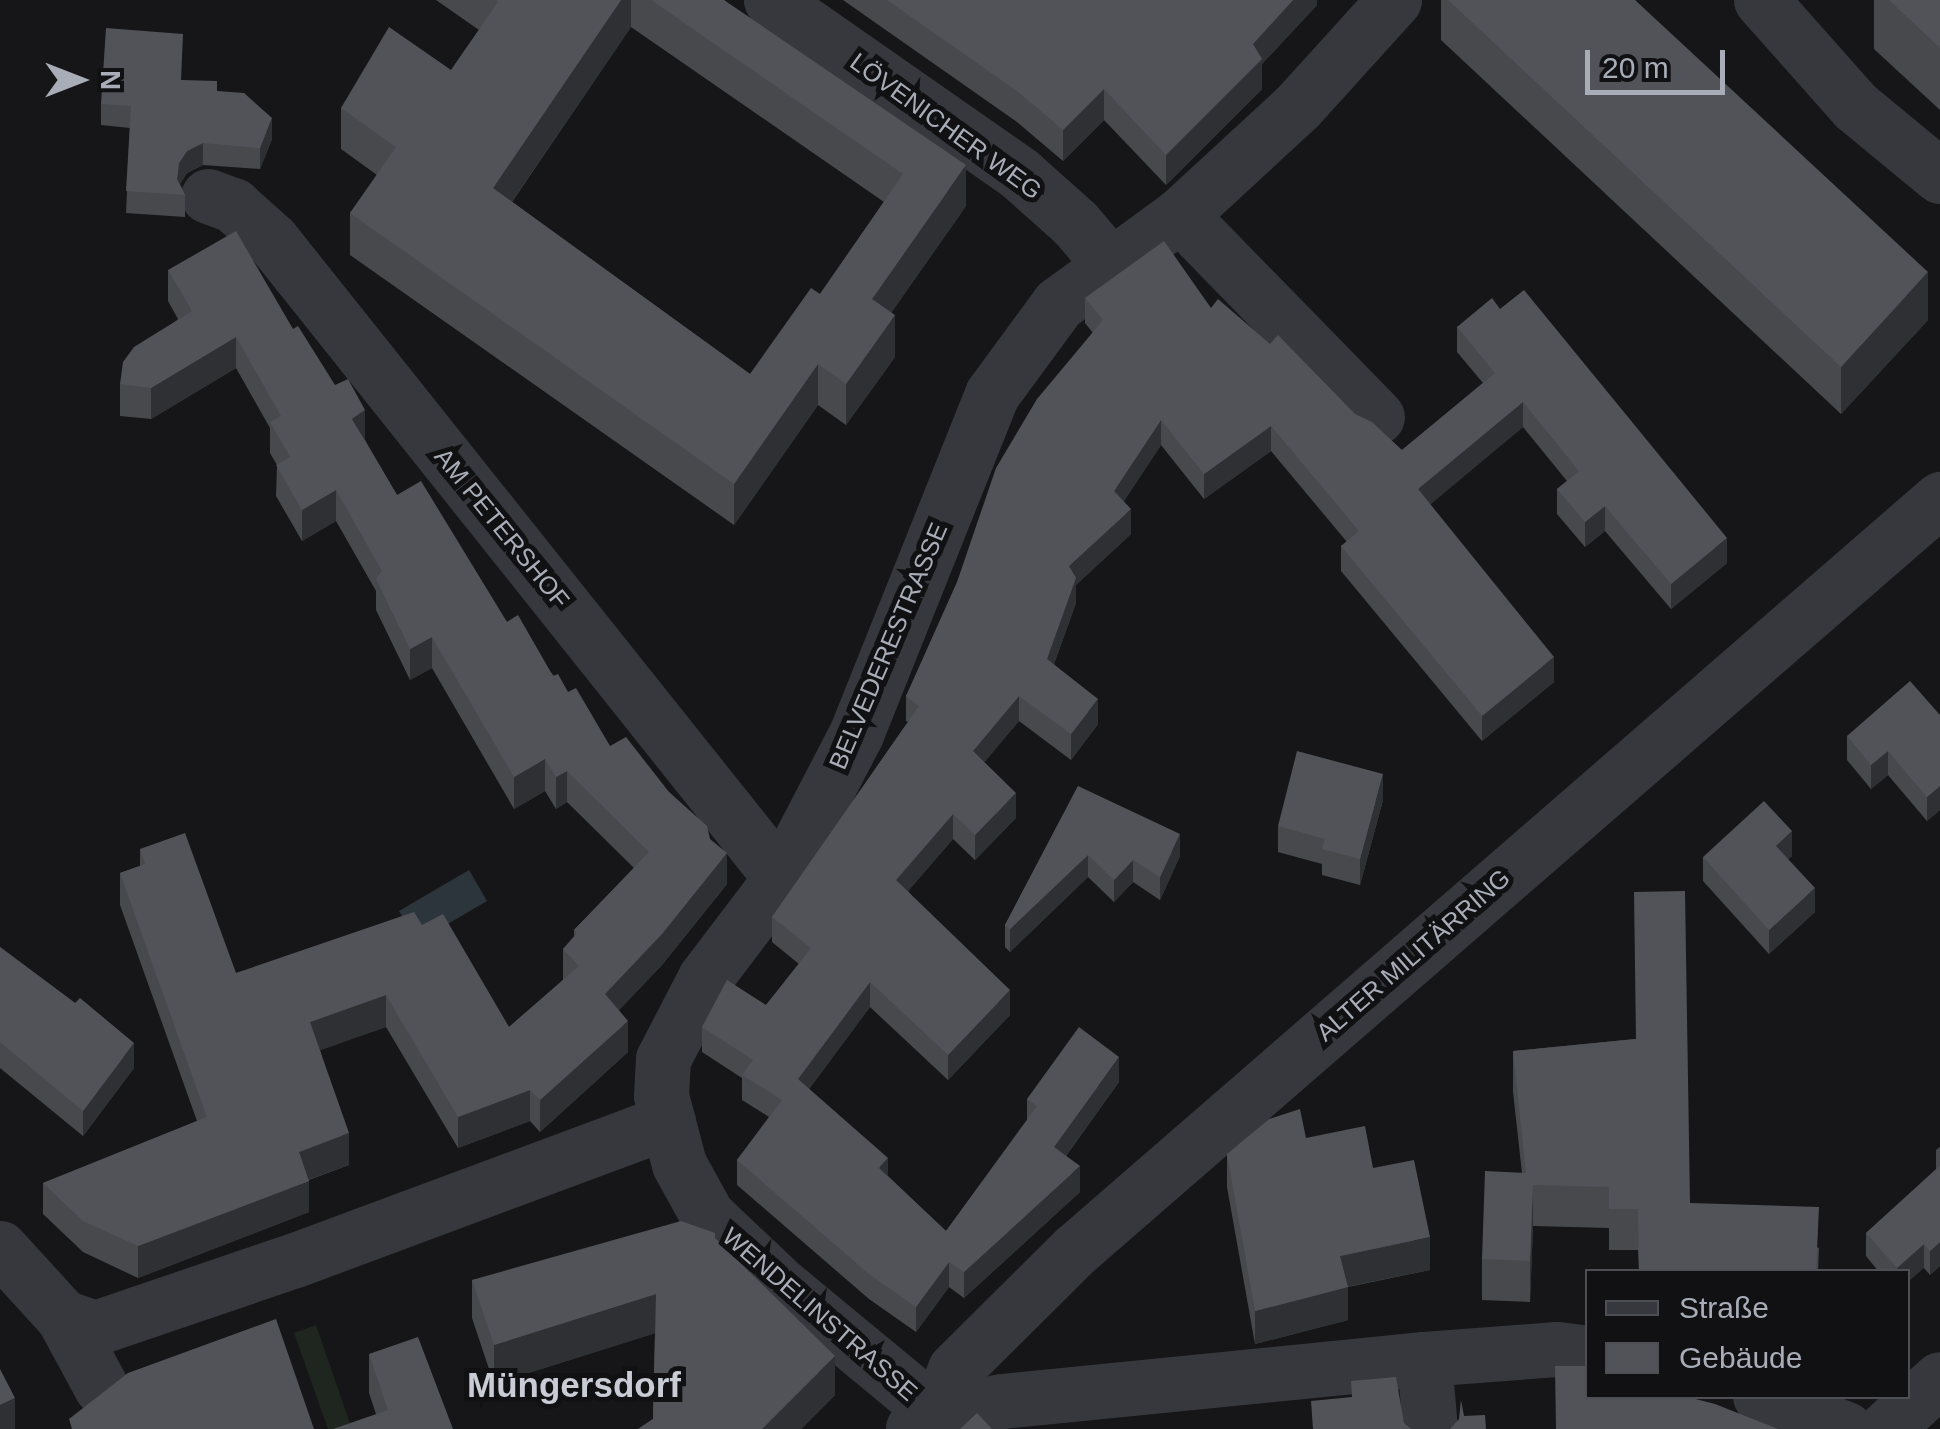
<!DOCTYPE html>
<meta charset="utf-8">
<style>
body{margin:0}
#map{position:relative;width:1940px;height:1429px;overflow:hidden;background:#161618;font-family:Helvetica,sans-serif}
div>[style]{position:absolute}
.green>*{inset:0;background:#1e261f}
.water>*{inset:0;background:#2c353c}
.minor>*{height:55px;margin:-27.5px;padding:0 27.5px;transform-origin:27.5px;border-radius:27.5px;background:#37383d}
.wall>*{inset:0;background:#47494d}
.shaded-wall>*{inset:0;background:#2f3033}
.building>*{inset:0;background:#525359}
span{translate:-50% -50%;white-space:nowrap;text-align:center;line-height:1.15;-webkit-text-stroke:10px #111113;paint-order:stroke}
.street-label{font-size:25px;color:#a8adb8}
.district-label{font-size:35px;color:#c9ccd4;font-weight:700}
.legend{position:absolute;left:1585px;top:1269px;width:325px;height:130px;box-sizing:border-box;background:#111113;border:2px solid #4d4f55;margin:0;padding:12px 18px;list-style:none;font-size:30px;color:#a8adb8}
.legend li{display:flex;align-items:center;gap:20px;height:50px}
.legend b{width:50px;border:2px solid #4d4f55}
.north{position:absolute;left:30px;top:30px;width:100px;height:100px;-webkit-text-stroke:8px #111113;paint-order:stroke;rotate:90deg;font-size:28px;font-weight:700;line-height:40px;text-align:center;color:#a8adb8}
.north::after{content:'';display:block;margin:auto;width:35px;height:45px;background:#a8adb8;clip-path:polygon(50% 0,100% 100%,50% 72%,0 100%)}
.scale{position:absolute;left:1585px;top:50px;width:140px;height:45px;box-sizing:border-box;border:5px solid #a8adb8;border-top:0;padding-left:12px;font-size:30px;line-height:35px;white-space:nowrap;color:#a8adb8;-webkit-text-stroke:8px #111113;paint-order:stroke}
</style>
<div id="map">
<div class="green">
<div style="clip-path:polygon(316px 1325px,352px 1429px,328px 1429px,294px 1333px)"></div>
</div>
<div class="water">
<div style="clip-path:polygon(469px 870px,487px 901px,417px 942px,399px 911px)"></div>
</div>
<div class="minor">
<div style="left:771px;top:0;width:304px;rotate:34.9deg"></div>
<div style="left:1020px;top:174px;width:74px;rotate:41.7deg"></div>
<div style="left:1075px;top:223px;width:54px;rotate:49.5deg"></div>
<div style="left:1761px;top:0;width:142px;rotate:48.4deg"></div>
<div style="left:1855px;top:106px;width:110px;rotate:39.5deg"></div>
<div style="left:208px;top:196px;width:27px;rotate:20deg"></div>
<div style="left:233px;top:205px;width:52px;rotate:41.9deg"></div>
<div style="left:272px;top:240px;width:816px;rotate:51.42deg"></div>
<div style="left:1180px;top:215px;width:282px;rotate:45.7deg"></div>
<div style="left:0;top:1248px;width:93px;rotate:47.6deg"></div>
<div style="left:63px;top:1317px;width:34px;rotate:19deg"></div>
<div style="left:95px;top:1328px;width:211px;rotate:-18.8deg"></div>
<div style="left:295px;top:1260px;width:398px;rotate:-20.4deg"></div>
<div style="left:63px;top:1317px;width:80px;rotate:61.5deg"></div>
<div style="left:1424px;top:1359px;width:70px;rotate:85.1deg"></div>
<div style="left:1760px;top:1396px;width:92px;rotate:21deg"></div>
<div style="left:937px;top:1414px;width:201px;rotate:-140.4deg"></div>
<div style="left:782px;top:1286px;width:103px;rotate:-136.6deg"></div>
<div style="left:707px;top:1215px;width:58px;rotate:-118.8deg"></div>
<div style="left:679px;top:1164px;width:70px;rotate:-104.8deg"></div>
<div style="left:661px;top:1096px;width:37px;rotate:-87deg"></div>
<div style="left:663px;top:1059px;width:91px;rotate:-62.6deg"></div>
<div style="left:705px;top:978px;width:126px;rotate:-52.8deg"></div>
<div style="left:781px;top:878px;width:162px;rotate:-62.5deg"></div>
<div style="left:856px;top:734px;width:366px;rotate:-68.2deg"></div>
<div style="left:992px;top:394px;width:112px;rotate:-53.7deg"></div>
<div style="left:1058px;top:304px;width:151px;rotate:-36.1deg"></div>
<div style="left:1180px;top:215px;width:161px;rotate:-42.7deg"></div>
<div style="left:1298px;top:106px;width:143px;rotate:-47.8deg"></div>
<div style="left:937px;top:1414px;width:48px;rotate:-68.2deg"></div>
<div style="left:955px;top:1369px;width:169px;rotate:-44.8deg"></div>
<div style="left:1075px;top:1250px;width:1146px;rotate:-40.96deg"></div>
<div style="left:913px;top:1428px;width:28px;rotate:-30deg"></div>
<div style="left:937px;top:1414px;width:66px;rotate:-11.3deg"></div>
<div style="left:1002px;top:1401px;width:424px;rotate:-5.7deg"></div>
<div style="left:1424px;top:1359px;width:133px;rotate:-4.3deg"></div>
<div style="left:1557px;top:1349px;width:31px;rotate:7deg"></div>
<div style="left:1885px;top:1429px;width:74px;rotate:-42.3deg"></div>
</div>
<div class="wall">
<div style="clip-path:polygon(evenodd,436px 0,724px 0,966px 206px,891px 313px,895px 357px,846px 425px,818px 405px,734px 525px,350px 255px,350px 213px,377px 175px,341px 149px,341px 108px,451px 70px,479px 30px,436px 0,631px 27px,884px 202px,820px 294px,750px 374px,512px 202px,631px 27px)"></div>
<div style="clip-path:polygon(843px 0,1317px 0,1317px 5px,1262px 64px,1262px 89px,1166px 185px,1104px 120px,1063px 161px,1017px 122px)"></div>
<div style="clip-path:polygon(1441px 0,1635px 0,1928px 320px,1841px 414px,1441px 40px)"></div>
<div style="clip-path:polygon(1874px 0,1940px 0,1940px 110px,1874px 49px)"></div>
<div style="clip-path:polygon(182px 80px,217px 91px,272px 139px,260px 169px,203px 165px,187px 173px,180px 184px,185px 195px,185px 217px,126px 213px,130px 128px,101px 125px,101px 104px)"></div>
<div style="clip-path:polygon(168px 270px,293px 329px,365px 440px,397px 495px,568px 692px,610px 746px,669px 792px,710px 839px,727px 884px,662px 965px,619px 1010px,628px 1052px,540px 1132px,530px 1121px,458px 1148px,386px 1027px,348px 1040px,320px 1050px,349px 1165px,309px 1180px,309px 1212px,138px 1278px,83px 1252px,43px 1214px,43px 1183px,197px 1121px,120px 905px,120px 873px,140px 866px,140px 849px,236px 973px,422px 925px,509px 1027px,563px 980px,563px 949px,574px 937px,574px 930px,634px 868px,567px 802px,556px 809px,545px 791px,514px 809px,432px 668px,410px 680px,376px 610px,376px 591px,336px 521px,302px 541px,276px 496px,277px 465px,270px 453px,270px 428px,236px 368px,151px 419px,120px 416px,120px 384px,178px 319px,168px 301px)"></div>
<div style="clip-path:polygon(1085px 298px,1211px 308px,1402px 450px,1483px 383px,1457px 352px,1457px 327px,1500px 309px,1727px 563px,1671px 609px,1605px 531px,1585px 547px,1557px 514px,1557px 489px,1567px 481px,1523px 427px,1430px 504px,1554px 682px,1482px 741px,1341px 571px,1341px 546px,1347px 542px,1271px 451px,1204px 499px,1161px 445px,1124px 501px,1131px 534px,1076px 585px,1076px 603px,1054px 664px,1098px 724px,1071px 760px,1019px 721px,984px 762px,1016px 818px,975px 860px,953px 839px,908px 891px,1010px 1015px,948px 1080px,870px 1007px,809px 1089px,888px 1176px,946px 1231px,1027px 1121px,1027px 1099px,1119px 1082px,1066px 1156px,1080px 1192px,964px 1298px,949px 1287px,916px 1332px,869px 1299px,737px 1185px,737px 1160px,769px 1117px,742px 1100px,742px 1078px,702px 1052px,702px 1027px,766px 1005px,799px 964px,772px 942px,772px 917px,908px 722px,906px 721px,906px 696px,1093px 333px,1085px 323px)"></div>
<div style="clip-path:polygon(1940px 715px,1940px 810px,1927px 821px,1888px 775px,1871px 789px,1847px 760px,1847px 736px)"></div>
<div style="clip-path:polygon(1078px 786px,1180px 856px,1160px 900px,1133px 882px,1114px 902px,1088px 877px,1010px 952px,1005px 947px,1005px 925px)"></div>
<div style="clip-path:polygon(1383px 800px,1360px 885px,1322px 875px,1322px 864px,1278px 852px,1278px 826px)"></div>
<div style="clip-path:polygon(1792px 856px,1788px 859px,1815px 912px,1769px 954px,1703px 881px,1703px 857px)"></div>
<div style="clip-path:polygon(0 947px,75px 1003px,134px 1068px,83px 1136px,0 1068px)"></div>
<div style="clip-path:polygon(1635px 1039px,1690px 1203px,1819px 1248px,1818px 1272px,1639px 1272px,1638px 1250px,1609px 1250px,1609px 1228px,1533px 1226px,1530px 1302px,1482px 1300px,1482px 1259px,1522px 1173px,1513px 1092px,1513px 1051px)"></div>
<div style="clip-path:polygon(1306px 1138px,1373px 1168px,1430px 1270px,1348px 1287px,1348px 1320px,1255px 1344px,1227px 1187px,1227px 1154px)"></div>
<div style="clip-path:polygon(1940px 1147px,1940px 1266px,1930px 1275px,1924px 1268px,1908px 1272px,1879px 1272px,1866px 1256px,1866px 1233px,1936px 1169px,1936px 1150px)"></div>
<div style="clip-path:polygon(715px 1238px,835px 1395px,801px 1429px,638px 1429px,653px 1419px,655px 1333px,494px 1384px,472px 1318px,472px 1280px)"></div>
<div style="clip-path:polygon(369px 1354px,453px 1429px,376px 1414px,369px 1393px)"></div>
</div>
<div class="shaded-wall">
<div style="clip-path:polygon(621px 0,631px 0,631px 27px,493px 229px,493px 188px)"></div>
<div style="clip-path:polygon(1293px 0,1317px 0,1317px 5px,1262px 64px,1262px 89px,1166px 185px,1166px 155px,1253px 44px)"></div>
<div style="clip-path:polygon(1104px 89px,1104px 120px,1063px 161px,1063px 130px)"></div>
<div style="clip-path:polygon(272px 118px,272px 139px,260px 169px,260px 148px)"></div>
<div style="clip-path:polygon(203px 143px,203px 165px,187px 173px,179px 185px,177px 179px,179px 163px,187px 151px)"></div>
<div style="clip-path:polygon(966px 165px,966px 206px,872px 340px,872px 299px)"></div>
<div style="clip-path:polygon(1928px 272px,1928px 320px,1841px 414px,1841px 367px)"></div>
<div style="clip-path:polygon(895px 315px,895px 357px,846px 425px,846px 384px)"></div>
<div style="clip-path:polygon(236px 337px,236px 368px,151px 419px,151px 388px)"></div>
<div style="clip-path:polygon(818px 364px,818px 405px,734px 525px,734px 484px)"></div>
<div style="clip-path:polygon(1523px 402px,1523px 427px,1418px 515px,1418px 489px)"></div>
<div style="clip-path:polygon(365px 410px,365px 441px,352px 419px)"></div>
<div style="clip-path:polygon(1161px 420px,1161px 445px,1114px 516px,1114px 491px)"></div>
<div style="clip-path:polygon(1271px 426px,1271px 451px,1204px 499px,1204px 474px)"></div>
<div style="clip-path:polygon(336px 490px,336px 521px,302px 541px,302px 510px)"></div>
<div style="clip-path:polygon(1605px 506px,1605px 531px,1585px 547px,1585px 522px)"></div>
<div style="clip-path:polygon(1131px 509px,1131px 534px,1076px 585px,1076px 603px,1047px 684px,1047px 659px,1069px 566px)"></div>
<div style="clip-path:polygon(1727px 538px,1727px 563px,1671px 609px,1671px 584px)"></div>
<div style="clip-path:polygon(432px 637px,432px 668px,410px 680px,410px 649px)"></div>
<div style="clip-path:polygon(1554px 657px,1554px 682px,1482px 741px,1482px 716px)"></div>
<div style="clip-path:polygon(1019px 696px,1019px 721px,973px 776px,973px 751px)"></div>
<div style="clip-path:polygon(1098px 699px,1098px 724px,1071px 760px,1071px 734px)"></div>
<div style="clip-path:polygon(1888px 751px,1888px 775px,1871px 789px,1871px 765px)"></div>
<div style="clip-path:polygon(545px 759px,545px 791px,514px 809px,514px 777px)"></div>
<div style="clip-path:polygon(567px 771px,567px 802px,556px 809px,556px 777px)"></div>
<div style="clip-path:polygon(1383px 774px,1383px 800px,1360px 885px,1360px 859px)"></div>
<div style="clip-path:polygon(1940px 786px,1940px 810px,1927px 821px,1927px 797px)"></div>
<div style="clip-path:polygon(1016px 793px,1016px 818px,975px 860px,975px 835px)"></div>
<div style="clip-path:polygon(953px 814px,953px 839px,896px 905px,896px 880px)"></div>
<div style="clip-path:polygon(1792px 831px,1792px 856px,1776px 870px,1776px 846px)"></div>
<div style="clip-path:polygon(1180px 834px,1180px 856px,1160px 900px,1160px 877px)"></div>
<div style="clip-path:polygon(727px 853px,727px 884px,662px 965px,605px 1025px,605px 994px)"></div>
<div style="clip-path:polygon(1088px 855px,1088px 877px,1010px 952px,1010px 929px)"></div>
<div style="clip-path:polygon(1133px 860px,1133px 882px,1114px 902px,1114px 880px)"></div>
<div style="clip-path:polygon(1815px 888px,1815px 912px,1769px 954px,1769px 930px)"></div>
<div style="clip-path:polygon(870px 982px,870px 1007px,798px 1104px,798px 1079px)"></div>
<div style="clip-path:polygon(1010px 990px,1010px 1015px,948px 1080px,948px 1055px)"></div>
<div style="clip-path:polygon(386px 995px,386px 1027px,310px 1054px,310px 1022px)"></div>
<div style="clip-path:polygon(628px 1021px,628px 1052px,540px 1132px,540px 1100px)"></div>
<div style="clip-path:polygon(134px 1043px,134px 1068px,83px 1136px,83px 1111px)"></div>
<div style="clip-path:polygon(1119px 1057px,1119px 1082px,1054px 1172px,1054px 1147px)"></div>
<div style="clip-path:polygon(530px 1090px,530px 1121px,458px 1148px,458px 1117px)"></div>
<div style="clip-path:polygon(349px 1133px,349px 1165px,299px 1183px,299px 1152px)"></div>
<div style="clip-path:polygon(888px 1158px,888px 1183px,879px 1168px)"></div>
<div style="clip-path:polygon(1080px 1166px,1080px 1192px,964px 1298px,964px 1272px)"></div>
<div style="clip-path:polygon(309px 1181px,309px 1212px,138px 1278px,138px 1246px)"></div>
<div style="clip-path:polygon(1533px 1185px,1533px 1226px,1530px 1302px,1530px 1261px)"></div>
<div style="clip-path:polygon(1430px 1237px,1430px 1270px,1340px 1288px,1340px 1256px)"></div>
<div style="clip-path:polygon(1940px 1242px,1940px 1266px,1930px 1275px,1930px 1251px)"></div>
<div style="clip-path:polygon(1924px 1244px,1924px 1268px,1908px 1282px,1908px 1272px,1897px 1272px,1897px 1268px)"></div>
<div style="clip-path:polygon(949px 1262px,949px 1287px,916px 1332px,916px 1307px)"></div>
<div style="clip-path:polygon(1348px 1287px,1348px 1320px,1255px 1344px,1255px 1311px)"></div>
<div style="clip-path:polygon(656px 1294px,656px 1333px,494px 1384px,494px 1345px)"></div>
<div style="clip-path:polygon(835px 1356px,835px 1395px,801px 1429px,762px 1429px)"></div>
<div style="clip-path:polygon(15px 1398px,15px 1429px,0 1429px,0 1405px)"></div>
</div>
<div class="building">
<div style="clip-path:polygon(496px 0,621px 0,493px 188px,750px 374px,811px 288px,820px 294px,903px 174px,651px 0,724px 0,966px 165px,872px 299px,895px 315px,846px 384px,818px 364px,734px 484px,350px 213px,396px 147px,341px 108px,389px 27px,451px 70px,498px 2px)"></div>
<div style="clip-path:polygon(887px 0,1293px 0,1253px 44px,1262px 59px,1166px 155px,1104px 89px,1063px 130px,1017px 91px)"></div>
<div style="clip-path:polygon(1448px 0,1635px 0,1928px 272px,1841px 367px)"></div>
<div style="clip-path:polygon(1889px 0,1940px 0,1940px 48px)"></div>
<div style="clip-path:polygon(106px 28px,183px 34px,181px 80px,217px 81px,217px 91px,244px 93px,272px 118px,260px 148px,203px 143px,187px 151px,179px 163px,177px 179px,185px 195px,126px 191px,131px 106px,101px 104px)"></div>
<div style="clip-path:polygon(236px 231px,293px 329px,298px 326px,335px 385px,348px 379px,365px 410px,352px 419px,397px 495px,421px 481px,507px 622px,518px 615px,553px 676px,558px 674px,568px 692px,576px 688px,610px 746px,626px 737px,669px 792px,707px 826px,710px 839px,727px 853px,662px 934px,605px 994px,628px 1021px,540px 1100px,530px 1090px,458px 1117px,386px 995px,310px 1022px,349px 1133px,299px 1152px,309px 1181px,138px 1246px,83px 1221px,43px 1183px,207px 1117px,120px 873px,145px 864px,140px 849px,185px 833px,236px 973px,414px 912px,422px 925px,443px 914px,509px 1027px,579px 966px,563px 949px,577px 933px,574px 930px,649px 852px,567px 771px,556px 777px,545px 759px,514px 777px,432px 637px,410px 649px,376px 579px,382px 571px,336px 490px,302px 510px,276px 465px,290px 457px,270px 422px,281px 416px,236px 337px,151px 388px,120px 384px,123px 362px,134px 347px,192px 311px,168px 270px)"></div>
<div style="clip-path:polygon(1164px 241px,1211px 308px,1218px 299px,1270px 344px,1278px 335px,1355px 414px,1372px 422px,1402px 450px,1495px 373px,1457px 327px,1492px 298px,1500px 309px,1524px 290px,1727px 538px,1671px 584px,1605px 506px,1585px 522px,1557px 489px,1579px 471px,1523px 402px,1418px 489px,1554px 657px,1482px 716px,1341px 546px,1359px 531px,1271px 426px,1204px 474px,1161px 420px,1114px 491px,1131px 509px,1069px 566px,1076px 578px,1047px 659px,1098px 699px,1071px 734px,1019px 696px,973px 751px,1016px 793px,975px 835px,953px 814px,896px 880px,1010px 990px,948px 1055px,870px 982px,798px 1079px,888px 1158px,879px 1168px,946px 1231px,1037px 1106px,1027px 1099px,1079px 1027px,1119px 1057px,1054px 1147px,1080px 1166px,964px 1272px,949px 1262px,916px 1307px,869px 1274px,737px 1160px,782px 1100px,742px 1075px,753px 1060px,702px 1027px,727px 980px,766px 1005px,811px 948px,772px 917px,919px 706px,906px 696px,957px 582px,996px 468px,1037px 399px,1103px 320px,1085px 298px)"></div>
<div style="clip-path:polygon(1910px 681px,1940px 715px,1940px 786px,1927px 797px,1888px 751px,1871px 765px,1847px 736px)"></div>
<div style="clip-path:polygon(1297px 751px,1383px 774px,1360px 859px,1322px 849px,1325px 839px,1278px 826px)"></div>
<div style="clip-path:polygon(1078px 786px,1180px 834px,1160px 877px,1133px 860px,1114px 880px,1088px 855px,1010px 929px,1005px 925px)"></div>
<div style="clip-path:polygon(1764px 801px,1792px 831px,1776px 846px,1815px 888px,1769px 930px,1703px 857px)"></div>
<div style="clip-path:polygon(1685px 891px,1690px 1203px,1819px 1207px,1816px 1272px,1674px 1272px,1639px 1270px,1638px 1209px,1609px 1209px,1609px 1187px,1533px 1185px,1530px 1261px,1482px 1259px,1485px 1171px,1526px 1173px,1513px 1051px,1636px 1039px,1634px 892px)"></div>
<div style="clip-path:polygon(0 947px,75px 1003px,80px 998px,134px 1043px,83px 1111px,0 1042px)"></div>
<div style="clip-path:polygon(1300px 1109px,1306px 1138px,1365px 1126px,1373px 1168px,1414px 1160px,1430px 1237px,1340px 1256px,1348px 1287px,1255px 1311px,1227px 1154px,1269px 1119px)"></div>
<div style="clip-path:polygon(1940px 1166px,1940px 1242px,1930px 1251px,1924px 1244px,1897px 1268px,1866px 1233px)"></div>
<div style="clip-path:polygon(681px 1221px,715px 1233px,715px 1238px,835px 1356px,762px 1429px,638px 1429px,653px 1419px,656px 1294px,494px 1345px,472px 1280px)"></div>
<div style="clip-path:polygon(276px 1319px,314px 1429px,72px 1429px,69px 1419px,128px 1373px)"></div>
<div style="clip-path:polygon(418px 1337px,453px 1429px,333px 1429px,388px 1410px,369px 1354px)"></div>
<div style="clip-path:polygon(1555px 1366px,1588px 1366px,1588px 1396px,1684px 1396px,1715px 1404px,1778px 1429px,1556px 1429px)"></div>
<div style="clip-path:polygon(0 1369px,15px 1398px,0 1405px)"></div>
<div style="clip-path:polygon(1396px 1377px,1404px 1423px,1411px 1429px,1313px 1429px,1311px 1401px,1352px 1397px,1351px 1381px)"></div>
<div style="clip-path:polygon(1461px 1400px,1464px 1416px,1485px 1415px,1486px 1429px,1450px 1429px,1459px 1419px)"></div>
<div style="clip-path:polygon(977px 1413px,992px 1429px,960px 1429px)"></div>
</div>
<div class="street-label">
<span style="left:946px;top:126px;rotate:36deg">LÖVENICHER WEG</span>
<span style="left:502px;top:528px;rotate:51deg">AM PETERSHOF</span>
<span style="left:888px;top:646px;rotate:-67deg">BELVEDERESTRASSE</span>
<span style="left:1413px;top:955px;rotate:-41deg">ALTER MILITÄRRING</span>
<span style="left:820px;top:1314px;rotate:41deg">WENDELINSTRASSE</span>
</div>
<div class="district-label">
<span style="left:574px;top:1385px">Müngersdorf</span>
</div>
<ul class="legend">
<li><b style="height:12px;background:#37383d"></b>Straße</li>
<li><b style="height:28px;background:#525359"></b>Gebäude</li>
</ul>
<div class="north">N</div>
<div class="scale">20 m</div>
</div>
